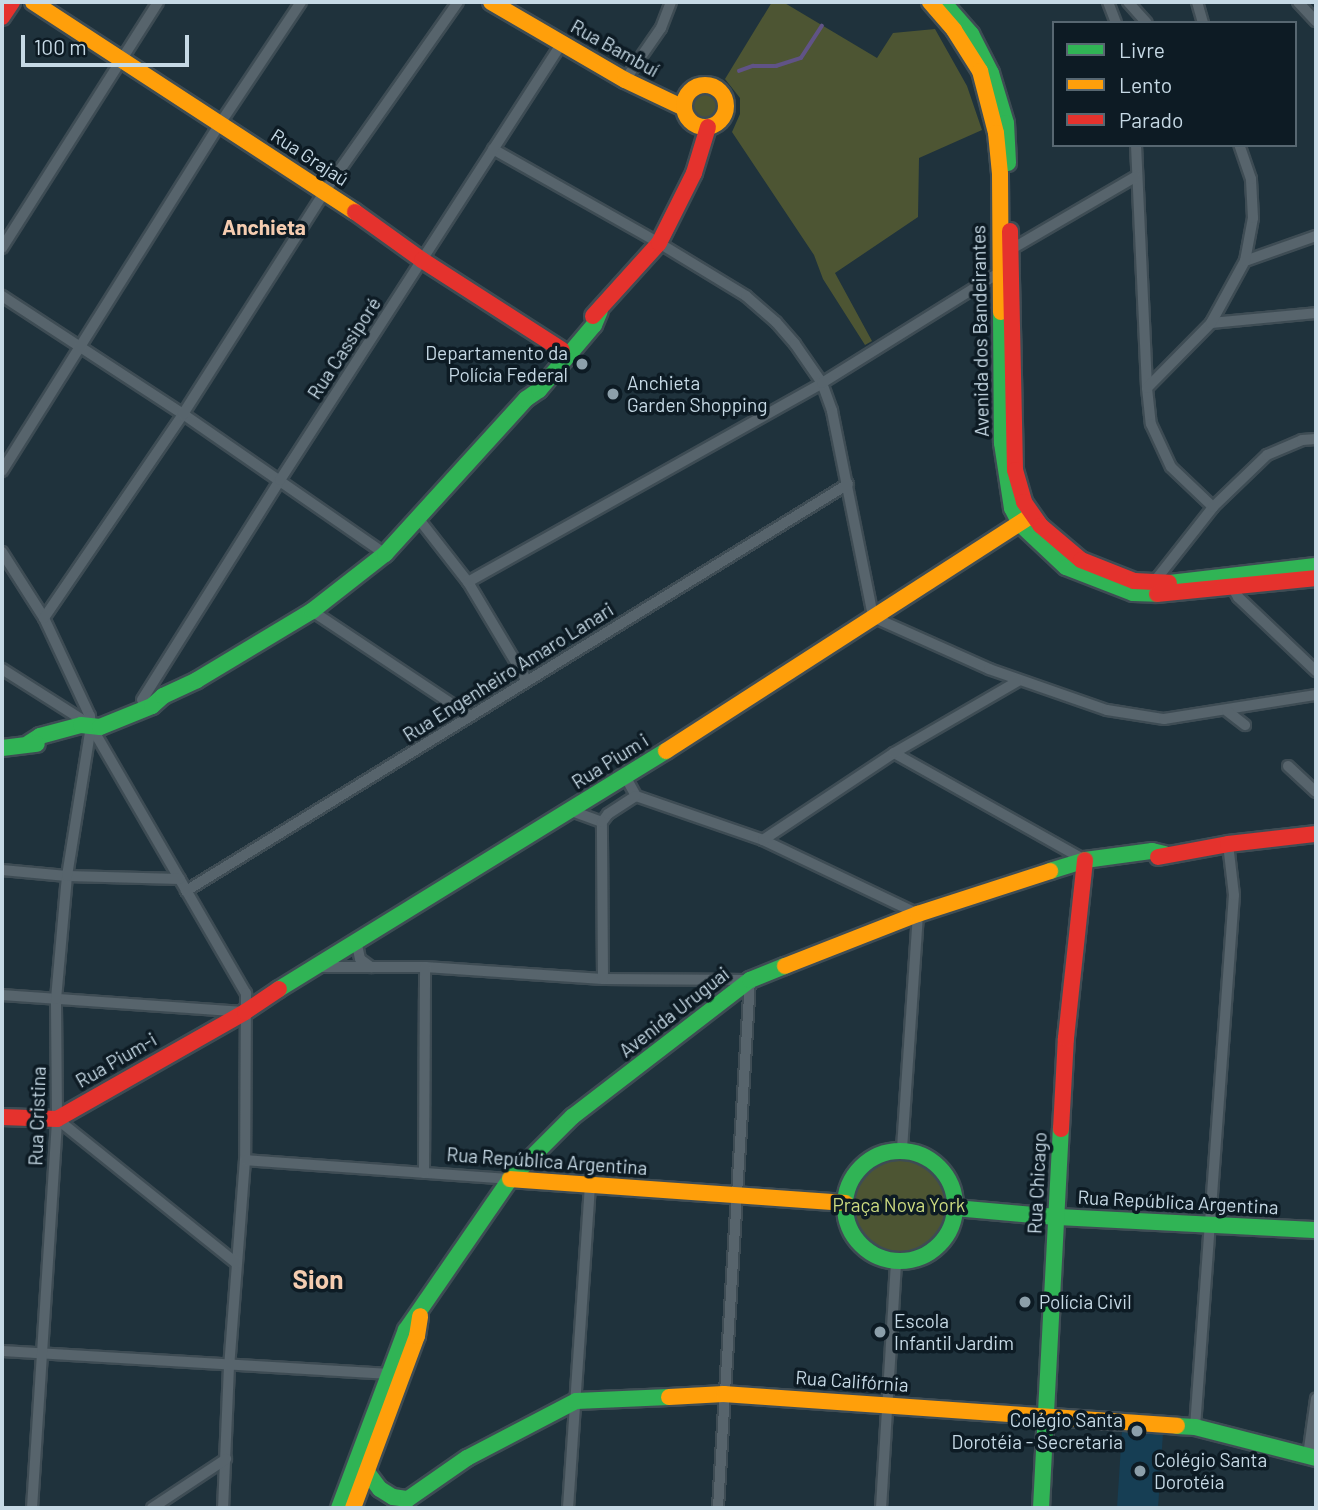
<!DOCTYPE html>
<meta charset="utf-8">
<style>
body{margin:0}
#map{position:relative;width:1318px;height:1510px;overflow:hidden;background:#1f323c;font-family:Barlow,sans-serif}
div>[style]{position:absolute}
.built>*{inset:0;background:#163e54}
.green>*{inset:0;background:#4d5533}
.round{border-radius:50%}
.stream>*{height:3.5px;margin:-1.75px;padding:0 1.75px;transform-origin:1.75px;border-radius:1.75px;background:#605386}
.roads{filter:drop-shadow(2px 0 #3e4c54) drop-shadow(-2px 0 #3e4c54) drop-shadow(0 2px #3e4c54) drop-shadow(0 -2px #3e4c54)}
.street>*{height:10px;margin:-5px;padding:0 5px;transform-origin:5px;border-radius:5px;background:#57646c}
.fast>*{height:16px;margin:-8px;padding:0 8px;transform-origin:8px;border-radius:8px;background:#30b455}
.fast>.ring{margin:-8px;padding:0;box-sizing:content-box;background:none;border:16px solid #30b455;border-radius:50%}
.slow>*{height:16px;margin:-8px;padding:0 8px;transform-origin:8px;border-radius:8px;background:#ff9f0a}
.slow>.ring{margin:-8px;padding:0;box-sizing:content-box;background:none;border:16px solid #ff9f0a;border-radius:50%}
.jam>*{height:16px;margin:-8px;padding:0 8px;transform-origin:8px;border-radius:8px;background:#e5322d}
.dots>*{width:19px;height:19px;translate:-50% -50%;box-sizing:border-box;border:4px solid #0d1b24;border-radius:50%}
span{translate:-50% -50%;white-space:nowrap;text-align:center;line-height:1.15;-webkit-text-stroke:7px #0d1b24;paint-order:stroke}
.street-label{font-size:19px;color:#c6d9e5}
.poi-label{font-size:19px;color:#c6d9e5}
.right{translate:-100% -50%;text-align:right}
.left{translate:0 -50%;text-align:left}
.park-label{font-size:19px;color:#cddc81}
.neighbourhood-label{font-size:21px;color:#f5ccb0;font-weight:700}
.district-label{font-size:26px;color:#f5ccb0;font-weight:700}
.frame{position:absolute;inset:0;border:4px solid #c6d9e5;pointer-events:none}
.legend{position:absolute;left:1052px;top:21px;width:245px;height:126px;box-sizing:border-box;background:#0d1b24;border:2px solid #576771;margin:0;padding:9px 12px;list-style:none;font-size:21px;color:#c6d9e5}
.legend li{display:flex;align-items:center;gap:14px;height:35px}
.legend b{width:35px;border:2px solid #576771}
.scale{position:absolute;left:21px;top:35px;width:168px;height:32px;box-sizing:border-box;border:4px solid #c6d9e5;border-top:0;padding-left:9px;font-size:21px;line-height:24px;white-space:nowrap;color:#c6d9e5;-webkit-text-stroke:5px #0d1b24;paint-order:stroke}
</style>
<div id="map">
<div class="built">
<div style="clip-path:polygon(1122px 1430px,1163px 1433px,1158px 1508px,1117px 1508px)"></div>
</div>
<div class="green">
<div style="clip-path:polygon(772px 2px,783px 2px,877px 58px,893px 33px,935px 29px,967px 86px,982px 130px,919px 158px,918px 217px,835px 273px,872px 341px,865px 345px,823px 279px,814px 255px,732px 132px,740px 114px,740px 98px,725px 79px)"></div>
<div class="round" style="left:692px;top:94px;width:26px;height:26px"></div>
<div class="round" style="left:850px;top:1156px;width:98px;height:98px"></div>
</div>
<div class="stream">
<div style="left:739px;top:71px;width:15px;rotate:-20deg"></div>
<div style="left:753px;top:66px;width:23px"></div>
<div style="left:776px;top:66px;width:26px;rotate:-18deg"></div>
<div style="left:801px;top:58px;width:38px;rotate:-57deg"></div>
</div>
<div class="roads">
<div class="street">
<div style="left:1108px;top:2px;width:22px;rotate:69deg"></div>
<div style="left:1128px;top:2px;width:28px;rotate:48deg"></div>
<div style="left:1197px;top:2px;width:22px;rotate:74deg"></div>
<div style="left:1298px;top:2px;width:26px;rotate:47deg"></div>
<div style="left:625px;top:80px;width:63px;rotate:-55.3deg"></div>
<div style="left:661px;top:28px;width:28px;rotate:-69deg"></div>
<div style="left:1136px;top:145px;width:243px;rotate:87.4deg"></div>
<div style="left:1147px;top:388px;width:36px;rotate:84deg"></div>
<div style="left:1151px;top:424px;width:47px;rotate:65.1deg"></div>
<div style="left:1171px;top:467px;width:58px;rotate:43.6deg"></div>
<div style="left:493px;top:149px;width:191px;rotate:29.5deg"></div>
<div style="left:659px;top:243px;width:102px;rotate:31.3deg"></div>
<div style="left:746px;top:296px;width:40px;rotate:41deg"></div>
<div style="left:776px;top:322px;width:29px;rotate:49deg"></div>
<div style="left:795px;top:344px;width:47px;rotate:55.3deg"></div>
<div style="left:822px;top:383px;width:30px;rotate:70deg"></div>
<div style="left:832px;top:411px;width:210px;rotate:78.7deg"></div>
<div style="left:873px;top:617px;width:127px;rotate:24.1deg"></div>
<div style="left:989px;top:669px;width:125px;rotate:19.2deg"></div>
<div style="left:1107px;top:710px;width:58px;rotate:9deg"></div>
<div style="left:1164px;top:719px;width:154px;rotate:-9deg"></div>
<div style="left:2px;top:248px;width:291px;rotate:-57.6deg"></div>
<div style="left:1010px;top:250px;width:145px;rotate:-30.3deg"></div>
<div style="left:1245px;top:261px;width:75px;rotate:-19.4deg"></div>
<div style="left:2px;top:296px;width:216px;rotate:33.1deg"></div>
<div style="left:183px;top:414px;width:246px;rotate:34.7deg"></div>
<div style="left:1211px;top:323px;width:105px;rotate:-5.4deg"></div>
<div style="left:1147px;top:388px;width:91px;rotate:-45.4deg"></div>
<div style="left:1211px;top:323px;width:71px;rotate:-61.3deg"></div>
<div style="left:1245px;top:261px;width:44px;rotate:-79.5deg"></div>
<div style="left:1253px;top:218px;width:39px;rotate:-93deg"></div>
<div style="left:1251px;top:179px;width:36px;rotate:-109deg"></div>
<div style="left:2px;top:471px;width:408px;rotate:-57.9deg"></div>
<div style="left:219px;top:125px;width:148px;rotate:-56.3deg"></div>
<div style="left:418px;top:518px;width:81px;rotate:52deg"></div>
<div style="left:468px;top:582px;width:115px;rotate:59.2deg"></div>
<div style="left:2px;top:552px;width:78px;rotate:57.5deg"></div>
<div style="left:44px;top:618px;width:108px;rotate:64.9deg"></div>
<div style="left:90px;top:716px;width:10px;rotate:84deg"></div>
<div style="left:91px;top:726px;width:309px;rotate:59.9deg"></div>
<div style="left:246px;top:993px;width:167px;rotate:90.3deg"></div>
<div style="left:245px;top:1160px;width:207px;rotate:94.4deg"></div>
<div style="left:229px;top:1366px;width:142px;rotate:92.4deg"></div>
<div style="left:468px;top:582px;width:406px;rotate:-29.3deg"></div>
<div style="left:822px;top:383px;width:208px;rotate:-31.9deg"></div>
<div style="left:1232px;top:587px;width:12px;rotate:59deg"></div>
<div style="left:1238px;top:597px;width:108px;rotate:43.5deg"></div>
<div style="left:1154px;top:588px;width:12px;rotate:-70deg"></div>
<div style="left:1158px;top:577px;width:89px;rotate:-51.8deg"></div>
<div style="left:1213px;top:507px;width:75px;rotate:-43.9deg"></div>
<div style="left:1267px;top:455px;width:38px;rotate:-23deg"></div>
<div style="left:1302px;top:440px;width:14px;rotate:-4deg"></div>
<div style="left:312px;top:611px;width:190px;rotate:33.6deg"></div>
<div style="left:44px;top:618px;width:247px;rotate:-55.7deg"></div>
<div style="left:183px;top:414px;width:264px;rotate:-57.5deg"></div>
<div style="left:325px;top:191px;width:231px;rotate:-54.9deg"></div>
<div style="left:2px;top:669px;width:103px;rotate:32.3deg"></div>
<div style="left:142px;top:700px;width:260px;rotate:-57.9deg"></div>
<div style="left:280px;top:480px;width:520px;rotate:-57.17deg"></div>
<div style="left:1227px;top:711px;width:23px;rotate:38deg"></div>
<div style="left:894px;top:753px;width:219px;rotate:29.3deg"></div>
<div style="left:1288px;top:766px;width:38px;rotate:43deg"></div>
<div style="left:625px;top:776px;width:23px;rotate:61deg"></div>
<div style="left:636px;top:796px;width:134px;rotate:19.1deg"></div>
<div style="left:763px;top:840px;width:172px;rotate:25.5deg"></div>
<div style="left:918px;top:914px;width:237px;rotate:93.9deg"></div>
<div style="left:569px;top:810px;width:35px;rotate:20deg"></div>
<div style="left:763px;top:840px;width:157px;rotate:-33.6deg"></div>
<div style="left:894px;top:753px;width:143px;rotate:-30.1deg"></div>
<div style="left:2px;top:870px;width:65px;rotate:5.3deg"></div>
<div style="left:67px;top:876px;width:113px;rotate:1.5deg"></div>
<div style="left:186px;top:891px;width:777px;rotate:-31.58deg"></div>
<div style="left:356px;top:940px;width:19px;rotate:78deg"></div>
<div style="left:360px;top:959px;width:14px;rotate:36deg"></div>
<div style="left:313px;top:967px;width:112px"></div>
<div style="left:425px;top:967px;width:178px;rotate:3.9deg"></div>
<div style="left:603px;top:979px;width:147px;rotate:0.4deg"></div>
<div style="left:750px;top:980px;width:529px;rotate:93.47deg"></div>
<div style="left:603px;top:979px;width:157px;rotate:-90.4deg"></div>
<div style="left:602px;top:822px;width:10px;rotate:-53deg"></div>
<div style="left:608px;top:814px;width:33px;rotate:-33deg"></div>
<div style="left:2px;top:995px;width:244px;rotate:4deg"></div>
<div style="left:57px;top:1119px;width:230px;rotate:38.8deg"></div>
<div style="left:245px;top:1160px;width:266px;rotate:4.1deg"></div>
<div style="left:424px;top:1173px;width:206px;rotate:-89.7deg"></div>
<div style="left:2px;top:1351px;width:388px;rotate:3.4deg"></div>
<div style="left:1195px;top:1427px;width:533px;rotate:-85.81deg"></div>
<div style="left:1234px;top:895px;width:51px;rotate:-96.7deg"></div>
<div style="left:1308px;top:1456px;width:58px;rotate:-82deg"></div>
<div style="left:32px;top:1508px;width:390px;rotate:-86.3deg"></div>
<div style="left:57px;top:1119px;width:120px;rotate:-90.5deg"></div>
<div style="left:56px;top:999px;width:123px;rotate:-84.9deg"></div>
<div style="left:67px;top:876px;width:152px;rotate:-80.9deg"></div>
<div style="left:152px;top:1508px;width:89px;rotate:-33.5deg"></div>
<div style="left:568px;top:1508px;width:323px;rotate:-86.1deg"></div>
<div style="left:881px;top:1508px;width:247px;rotate:-86.5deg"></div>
</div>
<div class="fast">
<div style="left:943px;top:2px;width:43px;rotate:48.8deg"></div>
<div style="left:971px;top:34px;width:44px;rotate:62.9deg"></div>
<div style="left:991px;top:73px;width:52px;rotate:73.3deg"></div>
<div style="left:1006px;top:123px;width:40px;rotate:87.1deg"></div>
<div style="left:1001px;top:312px;width:131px;rotate:89.6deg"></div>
<div style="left:1002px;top:443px;width:66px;rotate:81.3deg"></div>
<div style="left:1012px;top:508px;width:18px;rotate:63deg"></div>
<div style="left:1020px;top:524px;width:63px;rotate:43.1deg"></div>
<div style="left:1066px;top:567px;width:72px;rotate:21.2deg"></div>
<div style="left:1133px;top:593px;width:24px;rotate:2deg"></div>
<div style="left:1169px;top:583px;width:148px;rotate:-6.6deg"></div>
<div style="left:29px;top:743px;width:13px;rotate:-32deg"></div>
<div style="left:40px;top:736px;width:42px;rotate:-15deg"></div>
<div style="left:81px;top:725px;width:19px;rotate:6deg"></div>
<div style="left:100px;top:727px;width:56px;rotate:-22deg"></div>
<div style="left:152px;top:706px;width:15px;rotate:-42deg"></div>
<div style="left:163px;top:696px;width:38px;rotate:-25deg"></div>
<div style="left:197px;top:680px;width:134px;rotate:-31deg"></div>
<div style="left:312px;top:611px;width:93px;rotate:-38deg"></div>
<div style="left:385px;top:554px;width:210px;rotate:-47.7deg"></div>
<div style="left:526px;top:399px;width:16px;rotate:-35deg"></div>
<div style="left:539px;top:390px;width:85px;rotate:-49.8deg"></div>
<div style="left:594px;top:325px;width:15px;rotate:-67deg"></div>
<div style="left:2px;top:748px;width:35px;rotate:-7deg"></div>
<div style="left:1050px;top:871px;width:37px;rotate:-17deg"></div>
<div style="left:1085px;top:860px;width:68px;rotate:-7.7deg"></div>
<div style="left:1152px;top:851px;width:13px;rotate:13deg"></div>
<div style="left:279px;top:989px;width:454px;rotate:-31.6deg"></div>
<div class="ring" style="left:845px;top:1151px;width:94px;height:94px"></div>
<div style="left:955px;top:1208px;width:101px;rotate:5.1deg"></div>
<div style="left:1056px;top:1217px;width:260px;rotate:2.9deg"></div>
<div style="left:1177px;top:1426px;width:18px;rotate:3deg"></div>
<div style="left:1195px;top:1427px;width:125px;rotate:14.4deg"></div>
<div style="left:367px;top:1472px;width:21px;rotate:53deg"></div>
<div style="left:380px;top:1489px;width:15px;rotate:32deg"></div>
<div style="left:393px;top:1497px;width:15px;rotate:8deg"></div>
<div style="left:408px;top:1499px;width:72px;rotate:-34.8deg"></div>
<div style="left:467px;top:1458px;width:123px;rotate:-27.6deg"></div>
<div style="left:576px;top:1401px;width:93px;rotate:-2.5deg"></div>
<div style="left:339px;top:1508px;width:190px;rotate:-69.4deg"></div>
<div style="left:406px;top:1330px;width:183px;rotate:-55.4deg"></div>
<div style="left:510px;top:1179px;width:88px;rotate:-45deg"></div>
<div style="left:572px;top:1117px;width:225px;rotate:-37.6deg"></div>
<div style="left:750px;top:980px;width:38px;rotate:-22deg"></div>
<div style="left:1041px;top:1508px;width:380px;rotate:-87deg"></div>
</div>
<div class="slow">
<div style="left:33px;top:2px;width:384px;rotate:33.1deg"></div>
<div style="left:491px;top:2px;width:155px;rotate:30.2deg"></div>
<div style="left:625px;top:80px;width:65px;rotate:25.4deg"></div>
<div style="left:930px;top:2px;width:37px;rotate:49deg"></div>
<div style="left:954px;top:30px;width:49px;rotate:57.6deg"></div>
<div style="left:980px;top:71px;width:64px;rotate:75.5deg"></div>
<div style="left:996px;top:133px;width:41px;rotate:84.4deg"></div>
<div style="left:1000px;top:174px;width:138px;rotate:89.6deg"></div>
<div class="ring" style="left:684px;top:85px;width:26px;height:26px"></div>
<div style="left:666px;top:751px;width:435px;rotate:-32.8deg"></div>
<div style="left:785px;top:966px;width:143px;rotate:-21.4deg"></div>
<div style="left:918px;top:914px;width:139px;rotate:-18deg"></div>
<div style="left:510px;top:1179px;width:336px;rotate:4.1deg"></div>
<div style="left:669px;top:1397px;width:55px;rotate:-3.1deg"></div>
<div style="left:724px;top:1394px;width:454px;rotate:4deg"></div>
<div style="left:353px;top:1508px;width:184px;rotate:-69.6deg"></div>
<div style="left:417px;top:1336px;width:20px;rotate:-81deg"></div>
</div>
<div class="jam">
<div style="left:2px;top:17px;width:18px;rotate:-56deg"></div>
<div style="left:355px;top:212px;width:82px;rotate:35.6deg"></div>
<div style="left:422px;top:260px;width:166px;rotate:32.7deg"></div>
<div style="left:1010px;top:231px;width:239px;rotate:88.8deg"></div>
<div style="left:1015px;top:470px;width:33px;rotate:74deg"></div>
<div style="left:1024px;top:502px;width:29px;rotate:55deg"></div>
<div style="left:1041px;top:526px;width:52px;rotate:40.4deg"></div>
<div style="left:1081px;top:560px;width:57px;rotate:21.6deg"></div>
<div style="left:1134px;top:581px;width:35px;rotate:3deg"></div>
<div style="left:593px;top:316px;width:98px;rotate:-47.9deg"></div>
<div style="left:659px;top:243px;width:78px;rotate:-63.4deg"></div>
<div style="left:694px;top:173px;width:48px;rotate:-73.1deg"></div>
<div style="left:1157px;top:594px;width:160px;rotate:-5.7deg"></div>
<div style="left:1158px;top:857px;width:71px;rotate:-10.5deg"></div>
<div style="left:1228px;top:844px;width:89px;rotate:-6.5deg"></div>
<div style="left:2px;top:1117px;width:55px;rotate:2.1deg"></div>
<div style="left:57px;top:1119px;width:216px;rotate:-29.6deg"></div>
<div style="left:245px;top:1012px;width:41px;rotate:-34.1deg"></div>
<div style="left:1061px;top:1129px;width:91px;rotate:-86.9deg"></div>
<div style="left:1066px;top:1038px;width:179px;rotate:-83.9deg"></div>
</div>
</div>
<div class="dots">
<div style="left:582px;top:364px;background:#8c9faa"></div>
<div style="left:613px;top:394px;background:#8c9faa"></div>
<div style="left:1025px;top:1302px;background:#8c9faa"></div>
<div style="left:880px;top:1332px;background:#8c9faa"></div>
<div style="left:1137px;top:1431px;background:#8c9faa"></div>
<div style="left:1140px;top:1471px;background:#8c9faa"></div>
</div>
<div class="street-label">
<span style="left:615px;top:48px;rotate:29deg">Rua Bambuí</span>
<span style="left:310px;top:157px;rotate:33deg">Rua Grajaú</span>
<span style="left:980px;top:331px;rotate:-91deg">Avenida dos Bandeirantes</span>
<span style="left:344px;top:348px;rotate:-57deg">Rua Cassiporé</span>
<span style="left:508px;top:672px;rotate:-32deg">Rua Engenheiro Amaro Lanari</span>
<span style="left:610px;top:761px;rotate:-32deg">Rua Pium i</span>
<span style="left:674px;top:1012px;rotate:-38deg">Avenida Uruguai</span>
<span style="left:116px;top:1060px;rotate:-30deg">Rua Pium-i</span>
<span style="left:37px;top:1116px;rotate:-88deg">Rua Cristina</span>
<span style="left:547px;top:1161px;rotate:4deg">Rua República Argentina</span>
<span style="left:1037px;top:1183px;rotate:-87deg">Rua Chicago</span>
<span style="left:1178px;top:1202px;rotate:3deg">Rua República Argentina</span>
<span style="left:852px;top:1381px;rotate:4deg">Rua Califórnia</span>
</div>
<div class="poi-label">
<span class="right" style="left:568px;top:364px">Departamento da<br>Polícia Federal</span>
<span class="left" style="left:627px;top:394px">Anchieta<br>Garden Shopping</span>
<span class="left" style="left:1039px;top:1302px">Polícia Civil</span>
<span class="left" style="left:894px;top:1332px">Escola<br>Infantil Jardim</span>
<span class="right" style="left:1123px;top:1431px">Colégio Santa<br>Dorotéia - Secretaria</span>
<span class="left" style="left:1154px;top:1471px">Colégio Santa<br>Dorotéia</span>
</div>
<div class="park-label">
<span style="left:899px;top:1205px">Praça Nova York</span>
</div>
<div class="neighbourhood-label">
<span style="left:264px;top:227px">Anchieta</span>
</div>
<div class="district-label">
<span style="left:318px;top:1279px">Sion</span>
</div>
<div class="frame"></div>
<ul class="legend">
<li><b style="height:9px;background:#30b455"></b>Livre</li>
<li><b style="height:9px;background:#ff9f0a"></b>Lento</li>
<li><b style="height:9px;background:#e5322d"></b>Parado</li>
</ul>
<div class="scale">100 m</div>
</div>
